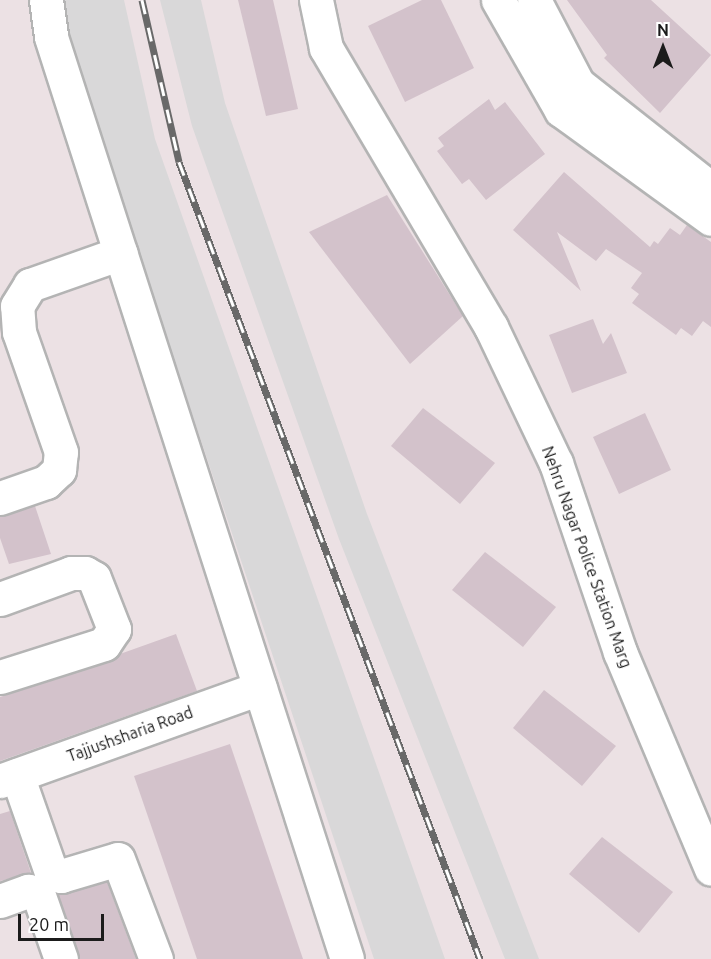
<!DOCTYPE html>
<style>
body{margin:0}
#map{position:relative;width:711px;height:959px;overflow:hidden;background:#ece1e4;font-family:Ubuntu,sans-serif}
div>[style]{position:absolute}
.residential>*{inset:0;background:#d9d8d9}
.building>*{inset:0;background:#d3c2cb}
.roads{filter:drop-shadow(2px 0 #b4b4b4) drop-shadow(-2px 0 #b4b4b4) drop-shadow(0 2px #b4b4b4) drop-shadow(0 -2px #b4b4b4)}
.minor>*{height:33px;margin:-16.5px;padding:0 16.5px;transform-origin:16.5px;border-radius:16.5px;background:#fff}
.rail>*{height:7px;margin-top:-3.5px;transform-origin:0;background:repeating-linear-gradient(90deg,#fff 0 14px,#696969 0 28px);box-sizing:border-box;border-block:2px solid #696969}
span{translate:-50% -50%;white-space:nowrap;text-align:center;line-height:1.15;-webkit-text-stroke:5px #fff;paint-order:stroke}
.street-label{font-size:16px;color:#1b1b1b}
.north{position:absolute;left:633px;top:18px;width:60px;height:60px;-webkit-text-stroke:4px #fff;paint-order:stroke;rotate:0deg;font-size:16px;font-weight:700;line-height:24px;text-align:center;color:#1b1b1b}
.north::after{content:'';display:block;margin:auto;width:21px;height:27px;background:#1b1b1b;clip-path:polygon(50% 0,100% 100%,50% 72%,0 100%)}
.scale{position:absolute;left:18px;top:914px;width:86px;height:27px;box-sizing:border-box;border:3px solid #1b1b1b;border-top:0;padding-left:8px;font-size:18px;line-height:21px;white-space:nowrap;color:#1b1b1b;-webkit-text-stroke:4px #fff;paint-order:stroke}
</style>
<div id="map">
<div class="residential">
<div style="clip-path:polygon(61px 0,124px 0,155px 139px,445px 959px,374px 959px,68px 42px)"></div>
<div style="clip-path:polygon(160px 0,201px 0,225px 103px,367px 514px,539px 959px,505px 959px,339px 539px,192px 126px)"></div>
</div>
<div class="building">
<div style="clip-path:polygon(238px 0,273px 0,298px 109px,266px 116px)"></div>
<div style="clip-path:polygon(422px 0,441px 0,474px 68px,405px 102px,368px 26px)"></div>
<div style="clip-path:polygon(567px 0,651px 0,711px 55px,660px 113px,604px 58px,607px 55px)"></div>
<div style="clip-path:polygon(489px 99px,495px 110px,505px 102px,545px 154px,486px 200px,469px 179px,462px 184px,437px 151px,444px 146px,438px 138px)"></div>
<div style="clip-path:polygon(564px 172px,650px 247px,654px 241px,658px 244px,670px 228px,680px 235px,687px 225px,711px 242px,711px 327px,703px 321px,692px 336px,681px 328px,676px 335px,632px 303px,639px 294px,631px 288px,642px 273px,606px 249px,596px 261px,557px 232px,581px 291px,513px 230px)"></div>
<div style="clip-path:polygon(387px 195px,463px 316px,410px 364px,309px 232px)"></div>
<div style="clip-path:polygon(593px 319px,603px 344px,611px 333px,627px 373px,572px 393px,549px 335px)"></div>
<div style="clip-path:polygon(423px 408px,495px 463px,460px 504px,391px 446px)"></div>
<div style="clip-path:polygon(645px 413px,671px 470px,619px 494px,593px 437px)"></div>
<div style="clip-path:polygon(35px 506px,51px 554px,9px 564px,0 538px,0 516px)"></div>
<div style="clip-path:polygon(485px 552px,556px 607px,523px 647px,452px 590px)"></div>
<div style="clip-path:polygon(176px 634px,197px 691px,0 761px,0 697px,110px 662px,120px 654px)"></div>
<div style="clip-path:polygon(544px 690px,616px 746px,582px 786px,513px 728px)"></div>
<div style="clip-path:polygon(230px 744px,303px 959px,197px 959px,134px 776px)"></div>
<div style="clip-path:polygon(10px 811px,31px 873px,0 881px,0 814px)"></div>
<div style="clip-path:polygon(602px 837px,673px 892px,639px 933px,569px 874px)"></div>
<div style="clip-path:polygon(107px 882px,136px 959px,79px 959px,58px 894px)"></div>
</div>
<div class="roads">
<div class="minor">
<div style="left:46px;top:0;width:37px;rotate:82deg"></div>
<div style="left:51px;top:37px;width:968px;rotate:72.2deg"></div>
<div style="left:316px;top:0;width:49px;rotate:78.2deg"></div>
<div style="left:326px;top:48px;width:324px;rotate:59.4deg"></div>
<div style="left:491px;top:327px;width:151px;rotate:64.5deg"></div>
<div style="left:556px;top:463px;width:200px;rotate:71.3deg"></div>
<div style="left:620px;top:652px;width:235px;rotate:67.2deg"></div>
<div style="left:498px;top:0;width:127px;rotate:60.2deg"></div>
<div style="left:561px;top:110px;width:185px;rotate:36deg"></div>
<div style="left:534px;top:0;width:95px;rotate:62.4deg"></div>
<div style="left:578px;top:84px;width:169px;rotate:38.3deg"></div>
<div style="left:0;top:498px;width:49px;rotate:-19.2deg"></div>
<div style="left:46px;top:482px;width:18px;rotate:-43deg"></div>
<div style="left:59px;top:470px;width:18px;rotate:-84deg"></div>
<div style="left:61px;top:452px;width:127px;rotate:-109.3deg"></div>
<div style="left:19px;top:332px;width:26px;rotate:-94deg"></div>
<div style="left:17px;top:306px;width:25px;rotate:-58deg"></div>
<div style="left:30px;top:285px;width:96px;rotate:-19.4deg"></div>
<div style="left:0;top:599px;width:76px;rotate:-20.1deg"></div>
<div style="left:71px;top:573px;width:14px"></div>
<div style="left:85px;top:573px;width:10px;rotate:29deg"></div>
<div style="left:94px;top:578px;width:55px;rotate:68.6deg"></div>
<div style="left:114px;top:629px;width:18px;rotate:124deg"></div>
<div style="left:104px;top:644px;width:109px;rotate:162.4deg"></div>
<div style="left:17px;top:775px;width:103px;rotate:70.7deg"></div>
<div style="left:51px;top:872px;width:11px;rotate:22deg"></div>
<div style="left:61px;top:876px;width:59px;rotate:-16.6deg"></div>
<div style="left:118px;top:859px;width:107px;rotate:69.2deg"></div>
<div style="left:0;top:781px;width:276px;rotate:-19.7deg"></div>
<div style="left:0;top:901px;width:30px;rotate:-20deg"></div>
<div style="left:28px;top:891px;width:10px;rotate:11deg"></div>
<div style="left:38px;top:893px;width:70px;rotate:70.8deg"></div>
</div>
</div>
<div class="rail">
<div style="left:142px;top:0;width:166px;rotate:77.1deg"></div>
<div style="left:179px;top:162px;width:852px;rotate:69.31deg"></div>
</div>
<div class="street-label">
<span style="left:587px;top:557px;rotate:70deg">Nehru Nagar Police Station Marg</span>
<span style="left:130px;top:734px;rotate:-20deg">Tajjushsharia Road</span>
</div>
<div class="north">N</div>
<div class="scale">20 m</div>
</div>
